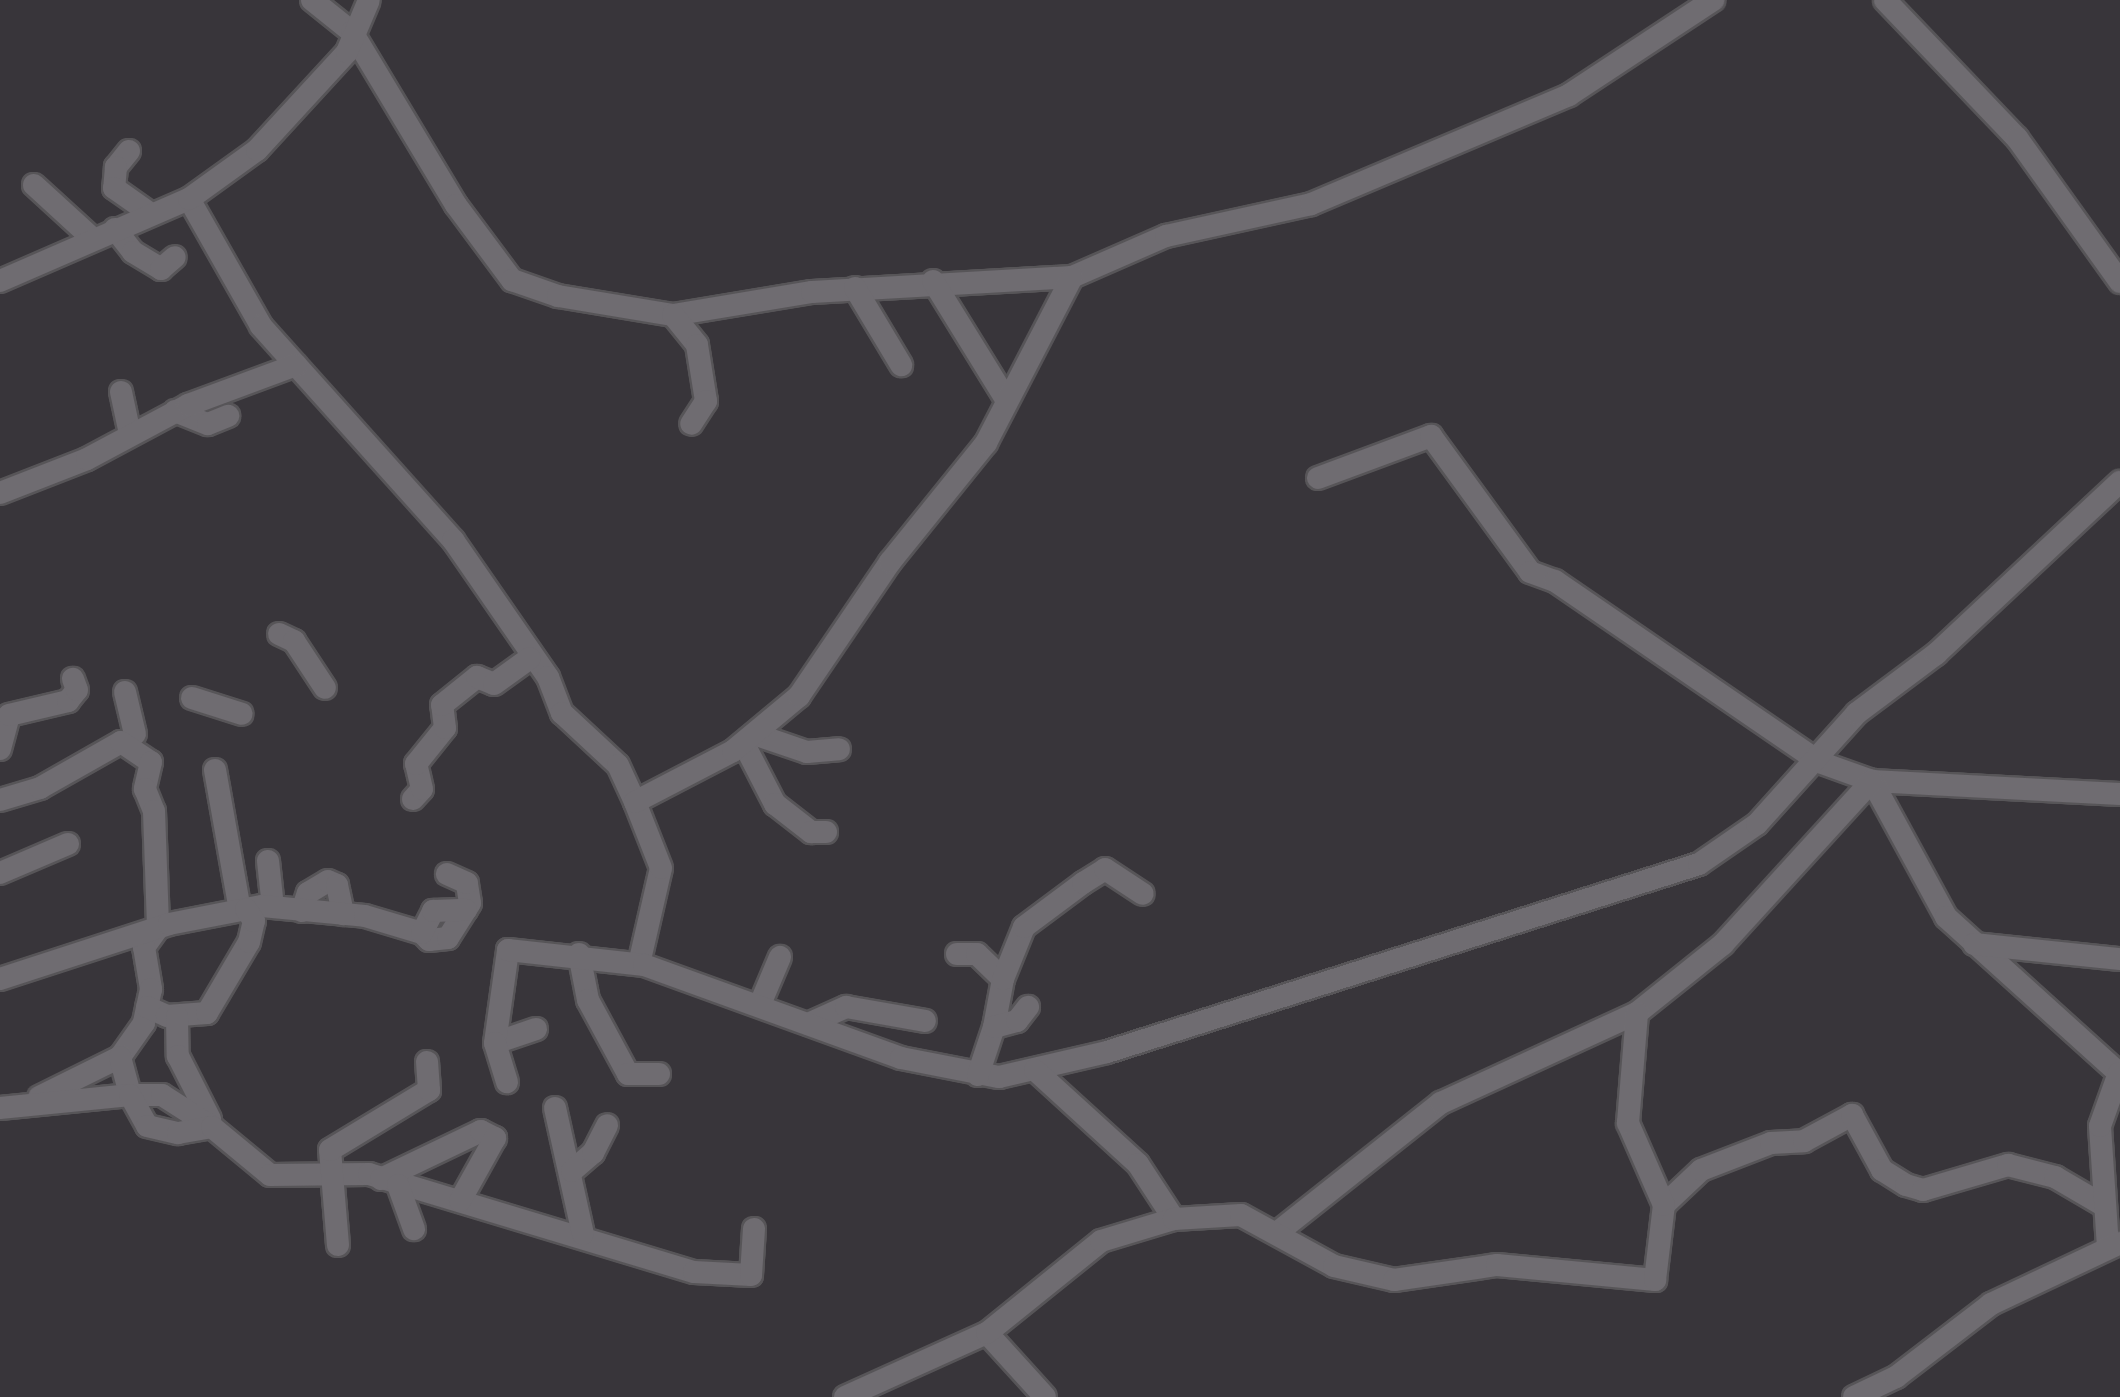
<!DOCTYPE html>
<style>
body{margin:0}
#map{position:relative;width:2120px;height:1397px;overflow:hidden;background:#38353a;font-family:Mulish,sans-serif}
div>[style]{position:absolute}
.roads{filter:drop-shadow(2px 0 #575558) drop-shadow(-2px 0 #575558) drop-shadow(0 2px #575558) drop-shadow(0 -2px #575558)}
.street>*{height:22px;margin:-11px;padding:0 11px;transform-origin:11px;border-radius:11px;background:#6f6c71}
span{translate:-50% -50%;white-space:nowrap;text-align:center;line-height:1.15;-webkit-text-stroke:8px #38353a;paint-order:stroke}
</style>
<div id="map">
<div class="roads">
<div class="street">
<div style="left:312px;top:0;width:51px;rotate:38.7deg"></div>
<div style="left:352px;top:32px;width:202px;rotate:59deg"></div>
<div style="left:456px;top:205px;width:94px;rotate:53.3deg"></div>
<div style="left:512px;top:280px;width:49px;rotate:19.2deg"></div>
<div style="left:558px;top:296px;width:117px;rotate:9.4deg"></div>
<div style="left:673px;top:315px;width:141px;rotate:-9.4deg"></div>
<div style="left:812px;top:292px;width:260px;rotate:-3.3deg"></div>
<div style="left:1072px;top:277px;width:103px;rotate:-23.6deg"></div>
<div style="left:1166px;top:236px;width:148px;rotate:-12.4deg"></div>
<div style="left:1311px;top:204px;width:280px;rotate:-22.9deg"></div>
<div style="left:1569px;top:95px;width:173px;rotate:-33.4deg"></div>
<div style="left:1885px;top:0;width:191px;rotate:46.3deg"></div>
<div style="left:2017px;top:138px;width:177px;rotate:54.4deg"></div>
<div style="left:129px;top:151px;width:21px;rotate:129deg"></div>
<div style="left:116px;top:167px;width:21px;rotate:95deg"></div>
<div style="left:114px;top:188px;width:45px;rotate:35.1deg"></div>
<div style="left:34px;top:185px;width:79px;rotate:42.4deg"></div>
<div style="left:189px;top:199px;width:146px;rotate:60.4deg"></div>
<div style="left:261px;top:326px;width:288px;rotate:48.1deg"></div>
<div style="left:453px;top:540px;width:167px;rotate:55.3deg"></div>
<div style="left:548px;top:677px;width:39px;rotate:69deg"></div>
<div style="left:562px;top:713px;width:76px;rotate:42.9deg"></div>
<div style="left:618px;top:765px;width:41px;rotate:65.3deg"></div>
<div style="left:115px;top:229px;width:29px;rotate:52deg"></div>
<div style="left:133px;top:252px;width:33px;rotate:31deg"></div>
<div style="left:161px;top:269px;width:18px;rotate:-41deg"></div>
<div style="left:0;top:281px;width:206px;rotate:-23.5deg"></div>
<div style="left:189px;top:199px;width:84px;rotate:-35.8deg"></div>
<div style="left:257px;top:150px;width:133px;rotate:-47.4deg"></div>
<div style="left:347px;top:52px;width:56px;rotate:-67.1deg"></div>
<div style="left:933px;top:281px;width:135px;rotate:58.3deg"></div>
<div style="left:855px;top:288px;width:90px;rotate:59.1deg"></div>
<div style="left:673px;top:315px;width:38px;rotate:51deg"></div>
<div style="left:697px;top:345px;width:57px;rotate:80.9deg"></div>
<div style="left:706px;top:401px;width:27px;rotate:123deg"></div>
<div style="left:121px;top:392px;width:43px;rotate:77.9deg"></div>
<div style="left:175px;top:411px;width:35px;rotate:22deg"></div>
<div style="left:208px;top:424px;width:22px;rotate:-22deg"></div>
<div style="left:1318px;top:478px;width:121px;rotate:-20.4deg"></div>
<div style="left:1431px;top:436px;width:168px;rotate:53.9deg"></div>
<div style="left:1530px;top:572px;width:27px;rotate:20deg"></div>
<div style="left:1555px;top:581px;width:320px;rotate:34.4deg"></div>
<div style="left:1819px;top:762px;width:56px;rotate:19.7deg"></div>
<div style="left:1872px;top:781px;width:248px;rotate:3deg"></div>
<div style="left:0;top:493px;width:93px;rotate:-21.3deg"></div>
<div style="left:87px;top:459px;width:115px;rotate:-28.1deg"></div>
<div style="left:188px;top:405px;width:115px;rotate:-20.3deg"></div>
<div style="left:279px;top:634px;width:17px;rotate:25deg"></div>
<div style="left:294px;top:641px;width:56px;rotate:56.6deg"></div>
<div style="left:125px;top:692px;width:43px;rotate:76.6deg"></div>
<div style="left:192px;top:698px;width:52px;rotate:17.7deg"></div>
<div style="left:757px;top:735px;width:53px;rotate:18.8deg"></div>
<div style="left:807px;top:752px;width:32px;rotate:-5deg"></div>
<div style="left:744px;top:744px;width:68px;rotate:62.7deg"></div>
<div style="left:775px;top:804px;width:46px;rotate:37.9deg"></div>
<div style="left:811px;top:832px;width:15px"></div>
<div style="left:0;top:749px;width:35px;rotate:-75deg"></div>
<div style="left:9px;top:715px;width:61px;rotate:-13.3deg"></div>
<div style="left:68px;top:701px;width:14px;rotate:-51deg"></div>
<div style="left:77px;top:690px;width:12px;rotate:-110deg"></div>
<div style="left:215px;top:770px;width:142px;rotate:79.9deg"></div>
<div style="left:1872px;top:781px;width:155px;rotate:61.4deg"></div>
<div style="left:1946px;top:917px;width:234px;rotate:42.1deg"></div>
<div style="left:413px;top:799px;width:13px;rotate:-48deg"></div>
<div style="left:422px;top:789px;width:26px;rotate:-103deg"></div>
<div style="left:416px;top:764px;width:46px;rotate:-51.1deg"></div>
<div style="left:445px;top:728px;width:23px;rotate:-97deg"></div>
<div style="left:442px;top:705px;width:45px;rotate:-38.7deg"></div>
<div style="left:477px;top:677px;width:18px;rotate:22deg"></div>
<div style="left:494px;top:684px;width:44px;rotate:-35.8deg"></div>
<div style="left:0;top:800px;width:42px;rotate:-16.7deg"></div>
<div style="left:40px;top:788px;width:93px;rotate:-29.6deg"></div>
<div style="left:121px;top:742px;width:36px;rotate:34deg"></div>
<div style="left:151px;top:762px;width:28px;rotate:103deg"></div>
<div style="left:145px;top:789px;width:24px;rotate:68deg"></div>
<div style="left:154px;top:811px;width:117px;rotate:88deg"></div>
<div style="left:158px;top:928px;width:24px;rotate:126deg"></div>
<div style="left:144px;top:947px;width:43px;rotate:80.5deg"></div>
<div style="left:151px;top:989px;width:35px;rotate:102deg"></div>
<div style="left:144px;top:1023px;width:42px;rotate:125.2deg"></div>
<div style="left:120px;top:1057px;width:90px;rotate:153.7deg"></div>
<div style="left:268px;top:861px;width:46px;rotate:83.8deg"></div>
<div style="left:0;top:873px;width:74px;rotate:-23.1deg"></div>
<div style="left:302px;top:911px;width:19px;rotate:-72deg"></div>
<div style="left:308px;top:893px;width:23px;rotate:-31deg"></div>
<div style="left:328px;top:881px;width:10px;rotate:24deg"></div>
<div style="left:337px;top:885px;width:30px;rotate:78deg"></div>
<div style="left:422px;top:933px;width:10px;rotate:45deg"></div>
<div style="left:429px;top:940px;width:19px;rotate:-6deg"></div>
<div style="left:448px;top:938px;width:41px;rotate:-57.8deg"></div>
<div style="left:470px;top:903px;width:20px;rotate:-99deg"></div>
<div style="left:467px;top:883px;width:22px;rotate:-156deg"></div>
<div style="left:1974px;top:944px;width:147px;rotate:5.9deg"></div>
<div style="left:579px;top:954px;width:47px;rotate:78.9deg"></div>
<div style="left:588px;top:1000px;width:84px;rotate:61.6deg"></div>
<div style="left:628px;top:1074px;width:31px"></div>
<div style="left:957px;top:954px;width:20px"></div>
<div style="left:977px;top:954px;width:36px;rotate:44deg"></div>
<div style="left:1003px;top:979px;width:49px;rotate:100.6deg"></div>
<div style="left:639px;top:964px;width:98px;rotate:-77.1deg"></div>
<div style="left:661px;top:868px;width:71px;rotate:-111.5deg"></div>
<div style="left:635px;top:802px;width:110px;rotate:-27.5deg"></div>
<div style="left:733px;top:751px;width:86px;rotate:-39.8deg"></div>
<div style="left:799px;top:696px;width:162px;rotate:-55.8deg"></div>
<div style="left:890px;top:562px;width:153px;rotate:-51.1deg"></div>
<div style="left:986px;top:443px;width:187px;rotate:-62.6deg"></div>
<div style="left:0;top:979px;width:178px;rotate:-18deg"></div>
<div style="left:169px;top:924px;width:95px;rotate:-11deg"></div>
<div style="left:262px;top:906px;width:103px;rotate:5.5deg"></div>
<div style="left:365px;top:916px;width:59px;rotate:16.6deg"></div>
<div style="left:422px;top:933px;width:25px;rotate:-63deg"></div>
<div style="left:433px;top:911px;width:33px;rotate:-2deg"></div>
<div style="left:1003px;top:979px;width:56px;rotate:-68deg"></div>
<div style="left:1024px;top:927px;width:74px;rotate:-36.7deg"></div>
<div style="left:1083px;top:883px;width:26px;rotate:-32deg"></div>
<div style="left:1105px;top:869px;width:45px;rotate:33.3deg"></div>
<div style="left:761px;top:1002px;width:49px;rotate:-67.1deg"></div>
<div style="left:147px;top:1007px;width:22px;rotate:24deg"></div>
<div style="left:167px;top:1016px;width:40px;rotate:-4.3deg"></div>
<div style="left:207px;top:1013px;width:82px;rotate:-59.4deg"></div>
<div style="left:249px;top:942px;width:22px;rotate:-77deg"></div>
<div style="left:254px;top:921px;width:14px;rotate:-124deg"></div>
<div style="left:177px;top:1017px;width:39px;rotate:89deg"></div>
<div style="left:178px;top:1056px;width:71px;rotate:63.1deg"></div>
<div style="left:808px;top:1024px;width:42px;rotate:-24.1deg"></div>
<div style="left:846px;top:1007px;width:80px;rotate:10deg"></div>
<div style="left:536px;top:1029px;width:43px;rotate:161.1deg"></div>
<div style="left:495px;top:1043px;width:94px;rotate:-82deg"></div>
<div style="left:508px;top:950px;width:137px;rotate:6.3deg"></div>
<div style="left:644px;top:965px;width:273px;rotate:19.9deg"></div>
<div style="left:901px;top:1058px;width:100px;rotate:11deg"></div>
<div style="left:999px;top:1077px;width:111px;rotate:-13deg"></div>
<div style="left:1107px;top:1052px;width:621px;rotate:-17.62deg"></div>
<div style="left:1699px;top:864px;width:70px;rotate:-34.6deg"></div>
<div style="left:1757px;top:824px;width:149px;rotate:-48deg"></div>
<div style="left:1857px;top:713px;width:99px;rotate:-36.8deg"></div>
<div style="left:1936px;top:654px;width:252px;rotate:-43.1deg"></div>
<div style="left:495px;top:1043px;width:41px;rotate:72.9deg"></div>
<div style="left:120px;top:1057px;width:39px;rotate:75deg"></div>
<div style="left:130px;top:1095px;width:32px"></div>
<div style="left:162px;top:1095px;width:59px;rotate:32.6deg"></div>
<div style="left:1035px;top:1070px;width:139px;rotate:42.4deg"></div>
<div style="left:1138px;top:1164px;width:66px;rotate:56.8deg"></div>
<div style="left:978px;top:1075px;width:51px;rotate:-71.6deg"></div>
<div style="left:994px;top:1027px;width:24px;rotate:-15deg"></div>
<div style="left:1017px;top:1021px;width:18px;rotate:-52deg"></div>
<div style="left:0;top:1108px;width:131px;rotate:-5.7deg"></div>
<div style="left:130px;top:1095px;width:35px;rotate:61deg"></div>
<div style="left:147px;top:1126px;width:32px;rotate:13deg"></div>
<div style="left:178px;top:1133px;width:35px;rotate:-10deg"></div>
<div style="left:212px;top:1127px;width:75px;rotate:39.6deg"></div>
<div style="left:270px;top:1175px;width:99px;rotate:-0.6deg"></div>
<div style="left:369px;top:1174px;width:339px;rotate:16.8deg"></div>
<div style="left:694px;top:1272px;width:57px;rotate:3deg"></div>
<div style="left:751px;top:1275px;width:46px;rotate:-86.3deg"></div>
<div style="left:555px;top:1108px;width:129px;rotate:77.5deg"></div>
<div style="left:572px;top:1171px;width:28px;rotate:-41deg"></div>
<div style="left:593px;top:1153px;width:31px;rotate:-63deg"></div>
<div style="left:381px;top:1179px;width:111px;rotate:-25.6deg"></div>
<div style="left:481px;top:1131px;width:16px;rotate:27deg"></div>
<div style="left:495px;top:1138px;width:72px;rotate:119.1deg"></div>
<div style="left:398px;top:1185px;width:47px;rotate:70deg"></div>
<div style="left:1664px;top:1205px;width:51px;rotate:-43.4deg"></div>
<div style="left:1701px;top:1170px;width:75px;rotate:-21.1deg"></div>
<div style="left:1771px;top:1143px;width:33px;rotate:-3deg"></div>
<div style="left:1804px;top:1141px;width:55px;rotate:-28.4deg"></div>
<div style="left:1852px;top:1115px;width:63px;rotate:61.4deg"></div>
<div style="left:1882px;top:1170px;width:28px;rotate:32deg"></div>
<div style="left:1906px;top:1185px;width:18px;rotate:16deg"></div>
<div style="left:1923px;top:1190px;width:89px;rotate:-16.4deg"></div>
<div style="left:2008px;top:1165px;width:49px;rotate:14.3deg"></div>
<div style="left:2055px;top:1177px;width:53px;rotate:30.4deg"></div>
<div style="left:1278px;top:1232px;width:208px;rotate:-38.4deg"></div>
<div style="left:1441px;top:1103px;width:216px;rotate:-24.7deg"></div>
<div style="left:1637px;top:1013px;width:110px;rotate:-38.7deg"></div>
<div style="left:1723px;top:944px;width:221px;rotate:-47.6deg"></div>
<div style="left:338px;top:1245px;width:95px;rotate:-94.8deg"></div>
<div style="left:330px;top:1150px;width:116px;rotate:-31.2deg"></div>
<div style="left:429px;top:1090px;width:28px;rotate:-94deg"></div>
<div style="left:2108px;top:1247px;width:121px;rotate:-93.8deg"></div>
<div style="left:2100px;top:1126px;width:56px;rotate:-70.3deg"></div>
<div style="left:987px;top:1333px;width:86px;rotate:47.8deg"></div>
<div style="left:845px;top:1397px;width:156px;rotate:-24.3deg"></div>
<div style="left:987px;top:1333px;width:146px;rotate:-38.9deg"></div>
<div style="left:1101px;top:1241px;width:76px;rotate:-16.8deg"></div>
<div style="left:1174px;top:1219px;width:67px;rotate:-3.4deg"></div>
<div style="left:1241px;top:1215px;width:106px;rotate:28.7deg"></div>
<div style="left:1334px;top:1266px;width:62px;rotate:13.1deg"></div>
<div style="left:1394px;top:1280px;width:104px;rotate:-8.3deg"></div>
<div style="left:1497px;top:1265px;width:159px;rotate:5.4deg"></div>
<div style="left:1655px;top:1280px;width:76px;rotate:-83.2deg"></div>
<div style="left:1664px;top:1205px;width:90px;rotate:-113.7deg"></div>
<div style="left:1628px;top:1123px;width:110px;rotate:-85.3deg"></div>
<div style="left:1854px;top:1397px;width:47px;rotate:-25.5deg"></div>
<div style="left:1896px;top:1377px;width:120px;rotate:-37.5deg"></div>
<div style="left:1991px;top:1304px;width:143px;rotate:-25.3deg"></div>
</div>
</div>
</div>
